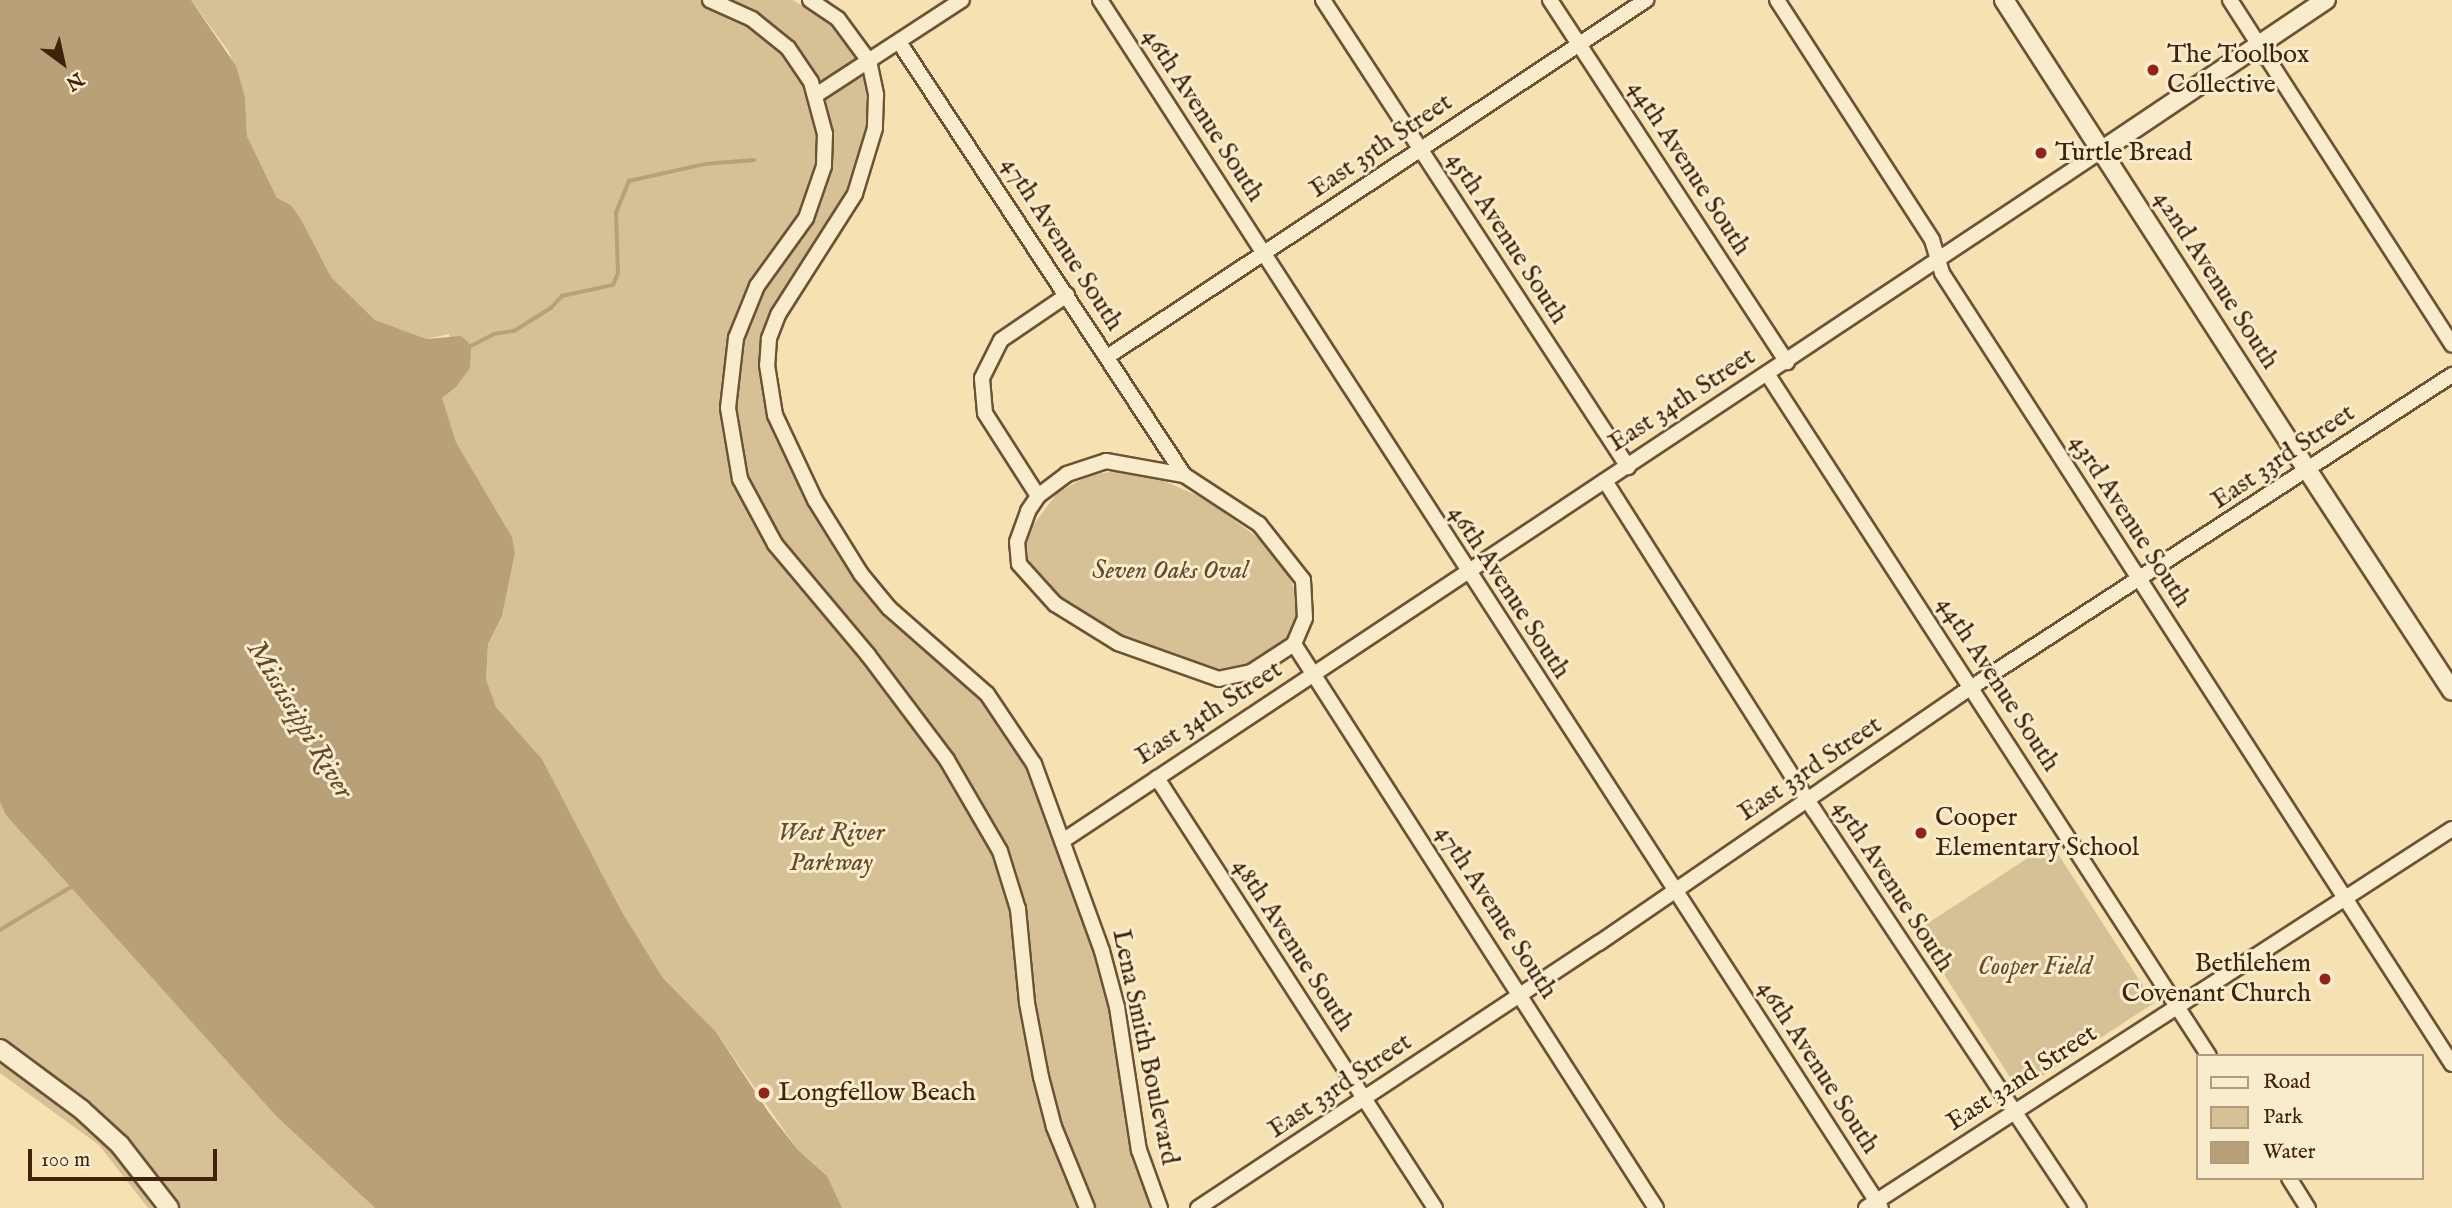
<!DOCTYPE html>
<style>
body{margin:0}
#map{position:relative;width:2452px;height:1208px;overflow:hidden;background:#f5e1b2;font-family:"IM FELL English",serif}
div>[style]{position:absolute}
.green>*{inset:0;background:#d6c196}
.water>*{inset:0;background:#b8a079}
.stream>*{height:3.5px;margin:-1.75px;padding:0 1.75px;transform-origin:1.75px;border-radius:1.75px;background:#b8a079}
.roads{filter:drop-shadow(2px 0 #6e5235) drop-shadow(-2px 0 #6e5235) drop-shadow(0 2px #6e5235) drop-shadow(0 -2px #6e5235)}
.minor>*{height:14px;margin:-7px;padding:0 7px;transform-origin:7px;border-radius:7px;background:#f8eccd}
.tertiary>*{height:18px;margin:-9px;padding:0 9px;transform-origin:9px;border-radius:9px;background:#f8eccd}
.dots>*{width:19px;height:19px;translate:-50% -50%;box-sizing:border-box;border:4px solid #f8eccd;border-radius:50%}
span{translate:-50% -50%;white-space:nowrap;text-align:center;line-height:1.15;-webkit-text-stroke:6px #f8eccd;paint-order:stroke}
.poi-label{font-size:26px;color:#41220b}
.left{translate:0 -50%;text-align:left}
.right{translate:-100% -50%;text-align:right}
.street-label{font-size:26px;color:#41220b}
.park-label{font-size:26px;color:#664a2e;font-style:italic}
.water-label{font-size:28px;color:#65482c;font-style:italic}
.legend{position:absolute;left:2196px;top:1054px;width:228px;height:126px;box-sizing:border-box;background:#f8eccd;border:2px solid #af9b7f;margin:0;padding:9px 12px;list-style:none;font-size:21px;color:#41220b}
.legend li{display:flex;align-items:center;gap:14px;height:35px}
.legend b{width:35px;border:2px solid #af9b7f}
.north{position:absolute;left:28px;top:28px;width:70px;height:70px;-webkit-text-stroke:5px #f8eccd;paint-order:stroke;rotate:147deg;font-size:19px;font-weight:700;line-height:28px;text-align:center;color:#41220b}
.north::after{content:'';display:block;margin:auto;width:24px;height:32px;background:#41220b;clip-path:polygon(50% 0,100% 100%,50% 72%,0 100%)}
.scale{position:absolute;left:28px;top:1149px;width:189px;height:32px;box-sizing:border-box;border:4px solid #41220b;border-top:0;padding-left:9px;font-size:21px;line-height:24px;white-space:nowrap;color:#41220b;-webkit-text-stroke:5px #f8eccd;paint-order:stroke}
</style>
<div id="map">
<div class="green">
<div style="clip-path:polygon(191px 0,793px 0,833px 25px,849px 44px,866px 77px,867px 127px,848px 191px,771px 312px,762px 337px,760px 365px,767px 417px,809px 504px,854px 578px,884px 614px,981px 699px,1027px 768px,1095px 953px,1109px 1008px,1132px 1152px,1152px 1208px,843px 1208px,836px 1202px,827px 1176px,798px 1150px,716px 1032px,663px 978px,622px 912px,542px 759px,496px 707px,486px 679px,488px 644px,502px 616px,515px 553px,512px 537px,456px 442px,441px 398px,456px 387px,449px 334px,427px 339px,375px 320px,331px 277px,301px 219px,291px 205px,277px 198px,247px 136px,245px 97px,229px 52px)"></div>
<div style="clip-path:polygon(1124px 470px,1151px 475px,1207px 500px,1270px 547px,1285px 567px,1297px 595px,1298px 614px,1289px 638px,1247px 665px,1218px 673px,1120px 635px,1061px 597px,1034px 572px,1026px 558px,1028px 532px,1058px 492px,1090px 475px)"></div>
<div style="clip-path:polygon(0 802px,277px 1117px,375px 1208px,148px 1208px,99px 1145px,0 1073px)"></div>
<div style="clip-path:polygon(2051px 843px,2154px 1003px,2019px 1091px,1916px 931px)"></div>
</div>
<div class="water">
<div style="clip-path:polygon(0 0,191px 0,236px 66px,245px 97px,247px 136px,277px 198px,291px 205px,301px 219px,331px 277px,375px 320px,427px 339px,461px 336px,471px 345px,470px 368px,456px 387px,442px 398px,456px 442px,512px 537px,515px 553px,502px 616px,488px 644px,486px 679px,496px 707px,542px 759px,622px 912px,663px 978px,716px 1032px,769px 1113px,798px 1150px,827px 1176px,842px 1208px,375px 1208px,277px 1117px,6px 815px,0 802px)"></div>
</div>
<div class="stream">
<div style="left:469px;top:347px;width:28px;rotate:-27deg"></div>
<div style="left:494px;top:334px;width:20px;rotate:-9deg"></div>
<div style="left:514px;top:331px;width:44px;rotate:-31.9deg"></div>
<div style="left:551px;top:308px;width:16px;rotate:-47deg"></div>
<div style="left:562px;top:296px;width:52px;rotate:-12.2deg"></div>
<div style="left:613px;top:285px;width:13px;rotate:-67deg"></div>
<div style="left:618px;top:273px;width:60px;rotate:-91.9deg"></div>
<div style="left:616px;top:213px;width:35px;rotate:-68deg"></div>
<div style="left:629px;top:181px;width:78px;rotate:-12.6deg"></div>
<div style="left:705px;top:164px;width:49px;rotate:-4.7deg"></div>
<div style="left:0;top:930px;width:83px;rotate:-31.2deg"></div>
</div>
<div class="roads">
<div class="minor">
<div style="left:710px;top:0;width:46px;rotate:24.3deg"></div>
<div style="left:752px;top:19px;width:46px;rotate:38.9deg"></div>
<div style="left:788px;top:48px;width:41px;rotate:55.9deg"></div>
<div style="left:811px;top:82px;width:54px;rotate:74.9deg"></div>
<div style="left:825px;top:134px;width:32px;rotate:92deg"></div>
<div style="left:824px;top:166px;width:55px;rotate:109.1deg"></div>
<div style="left:806px;top:218px;width:84px;rotate:125.8deg"></div>
<div style="left:757px;top:286px;width:56px;rotate:112deg"></div>
<div style="left:736px;top:338px;width:70px;rotate:96.5deg"></div>
<div style="left:728px;top:408px;width:72px;rotate:80.4deg"></div>
<div style="left:740px;top:479px;width:74px;rotate:61.7deg"></div>
<div style="left:775px;top:544px;width:145px;rotate:50deg"></div>
<div style="left:868px;top:655px;width:131px;rotate:53deg"></div>
<div style="left:947px;top:760px;width:105px;rotate:59.8deg"></div>
<div style="left:1000px;top:851px;width:61px;rotate:72.8deg"></div>
<div style="left:1018px;top:909px;width:94px;rotate:84.5deg"></div>
<div style="left:1027px;top:1003px;width:75px;rotate:79.3deg"></div>
<div style="left:1041px;top:1077px;width:52px;rotate:75.4deg"></div>
<div style="left:1054px;top:1127px;width:87px;rotate:67.8deg"></div>
<div style="left:810px;top:0;width:34px;rotate:34deg"></div>
<div style="left:838px;top:19px;width:52px;rotate:53.6deg"></div>
<div style="left:869px;top:61px;width:35px;rotate:78deg"></div>
<div style="left:876px;top:95px;width:33px;rotate:92deg"></div>
<div style="left:875px;top:128px;width:69px;rotate:106.9deg"></div>
<div style="left:855px;top:194px;width:143px;rotate:122.5deg"></div>
<div style="left:778px;top:315px;width:26px;rotate:111deg"></div>
<div style="left:769px;top:339px;width:26px;rotate:94deg"></div>
<div style="left:767px;top:365px;width:51px;rotate:80.9deg"></div>
<div style="left:775px;top:415px;width:94px;rotate:64.8deg"></div>
<div style="left:815px;top:500px;width:87px;rotate:58.1deg"></div>
<div style="left:861px;top:574px;width:44px;rotate:50.5deg"></div>
<div style="left:889px;top:608px;width:130px;rotate:41.3deg"></div>
<div style="left:987px;top:694px;width:84px;rotate:56.1deg"></div>
<div style="left:1034px;top:764px;width:199px;rotate:70deg"></div>
<div style="left:1102px;top:951px;width:58px;rotate:75deg"></div>
<div style="left:1117px;top:1007px;width:145px;rotate:81.3deg"></div>
<div style="left:1139px;top:1150px;width:62px;rotate:70.1deg"></div>
<div style="left:1100px;top:0;width:1438px;rotate:57.12deg"></div>
<div style="left:1323px;top:0;width:558px;rotate:56.85deg"></div>
<div style="left:1550px;top:0;width:433px;rotate:56.8deg"></div>
<div style="left:1777px;top:0;width:286px;rotate:57.1deg"></div>
<div style="left:1932px;top:240px;width:34px;rotate:73deg"></div>
<div style="left:1942px;top:273px;width:941px;rotate:57.19deg"></div>
<div style="left:2230px;top:0;width:410px;rotate:57.2deg"></div>
<div style="left:899px;top:42px;width:518px;rotate:56.65deg"></div>
<div style="left:1184px;top:475px;width:90px;rotate:33.2deg"></div>
<div style="left:1259px;top:524px;width:71px;rotate:51.8deg"></div>
<div style="left:1303px;top:580px;width:38px;rotate:87deg"></div>
<div style="left:1305px;top:618px;width:28px;rotate:113deg"></div>
<div style="left:1294px;top:644px;width:51px;rotate:146.9deg"></div>
<div style="left:1251px;top:672px;width:33px;rotate:168deg"></div>
<div style="left:1219px;top:679px;width:107px;rotate:-160.4deg"></div>
<div style="left:1118px;top:643px;width:74px;rotate:-148.2deg"></div>
<div style="left:1055px;top:604px;width:54px;rotate:-132deg"></div>
<div style="left:1019px;top:564px;width:22px;rotate:-95deg"></div>
<div style="left:1017px;top:542px;width:33px;rotate:-70deg"></div>
<div style="left:1028px;top:511px;width:18px;rotate:-56deg"></div>
<div style="left:1038px;top:496px;width:36px;rotate:-37deg"></div>
<div style="left:1067px;top:474px;width:41px;rotate:-18.4deg"></div>
<div style="left:1106px;top:461px;width:79px;rotate:10.2deg"></div>
<div style="left:816px;top:95px;width:174px;rotate:-33.1deg"></div>
<div style="left:1107px;top:357px;width:647px;rotate:-33.52deg"></div>
<div style="left:1768px;top:375px;width:811px;rotate:57.07deg"></div>
<div style="left:1605px;top:481px;width:390px;rotate:57.6deg"></div>
<div style="left:1814px;top:810px;width:478px;rotate:56.4deg"></div>
<div style="left:1038px;top:496px;width:98px;rotate:-122.6deg"></div>
<div style="left:985px;top:413px;width:35px;rotate:-95deg"></div>
<div style="left:982px;top:378px;width:42px;rotate:-63.4deg"></div>
<div style="left:1001px;top:340px;width:80px;rotate:-34.3deg"></div>
<div style="left:1294px;top:644px;width:670px;rotate:57.31deg"></div>
<div style="left:1157px;top:778px;width:512px;rotate:57.12deg"></div>
<div style="left:1064px;top:840px;width:1245px;rotate:-33.6deg"></div>
<div style="left:2289px;top:1178px;width:36px;rotate:58deg"></div>
<div style="left:1198px;top:1208px;width:481px;rotate:-33.5deg"></div>
<div style="left:1599px;top:943px;width:439px;rotate:-34.5deg"></div>
<div style="left:1961px;top:694px;width:586px;rotate:-33.01deg"></div>
<div style="left:1866px;top:1208px;width:698px;rotate:-32.89deg"></div>
</div>
<div class="tertiary">
<div style="left:2004px;top:0;width:533px;rotate:57.17deg"></div>
<div style="left:2101px;top:151px;width:271px;rotate:-33.9deg"></div>
<div style="left:2300px;top:459px;width:13px;rotate:-122deg"></div>
<div style="left:2293px;top:448px;width:290px;rotate:56.8deg"></div>
<div style="left:0;top:1049px;width:102px;rotate:36.6deg"></div>
<div style="left:82px;top:1110px;width:52px;rotate:42.6deg"></div>
<div style="left:120px;top:1145px;width:80px;rotate:52.1deg"></div>
</div>
</div>
<div class="dots">
<div style="left:2153px;top:70px;background:#8f2418"></div>
<div style="left:2041px;top:153px;background:#8f2418"></div>
<div style="left:1921px;top:833px;background:#8f2418"></div>
<div style="left:2325px;top:979px;background:#8f2418"></div>
<div style="left:764px;top:1093px;background:#8f2418"></div>
</div>
<div class="poi-label">
<span class="left" style="left:2167px;top:70px">The Toolbox<br>Collective</span>
<span class="left" style="left:2055px;top:153px">Turtle Bread</span>
<span class="left" style="left:1935px;top:833px">Cooper<br>Elementary School</span>
<span class="right" style="left:2311px;top:979px">Bethlehem<br>Covenant Church</span>
<span class="left" style="left:778px;top:1093px">Longfellow Beach</span>
</div>
<div class="street-label">
<span style="left:1203px;top:115px;rotate:57deg">46th Avenue South</span>
<span style="left:1381px;top:146px;rotate:-34deg">East 35th Street</span>
<span style="left:1689px;top:168px;rotate:57deg">44th Avenue South</span>
<span style="left:1507px;top:238px;rotate:57deg">45th Avenue South</span>
<span style="left:1062px;top:244px;rotate:57deg">47th Avenue South</span>
<span style="left:2216px;top:280px;rotate:57deg">42nd Avenue South</span>
<span style="left:1682px;top:400px;rotate:-33deg">East 34th Street</span>
<span style="left:2283px;top:457px;rotate:-34deg">East 33rd Street</span>
<span style="left:2130px;top:521px;rotate:57deg">43rd Avenue South</span>
<span style="left:1509px;top:592px;rotate:57deg">46th Avenue South</span>
<span style="left:1998px;top:684px;rotate:57deg">44th Avenue South</span>
<span style="left:1209px;top:713px;rotate:-33deg">East 34th Street</span>
<span style="left:1810px;top:769px;rotate:-34deg">East 33rd Street</span>
<span style="left:1893px;top:886px;rotate:57deg">45th Avenue South</span>
<span style="left:1496px;top:912px;rotate:57deg">47th Avenue South</span>
<span style="left:1293px;top:945px;rotate:57deg">48th Avenue South</span>
<span style="left:1145px;top:1047px;rotate:78deg">Lena Smith Boulevard</span>
<span style="left:1818px;top:1067px;rotate:57deg">46th Avenue South</span>
<span style="left:2022px;top:1078px;rotate:-33deg">East 32nd Street</span>
<span style="left:1340px;top:1086px;rotate:-34deg">East 33rd Street</span>
</div>
<div class="park-label">
<span style="left:1170px;top:571px">Seven Oaks Oval</span>
<span style="left:831px;top:848px">West River<br>Parkway</span>
<span style="left:2035px;top:967px">Cooper Field</span>
</div>
<div class="water-label">
<span style="left:299px;top:720px;rotate:59deg">Mississippi River</span>
</div>
<ul class="legend">
<li><b style="height:9px;background:#f8eccd"></b>Road</li>
<li><b style="height:19px;background:#d6c196"></b>Park</li>
<li><b style="height:19px;background:#b8a079"></b>Water</li>
</ul>
<div class="north">N</div>
<div class="scale">100 m</div>
</div>
